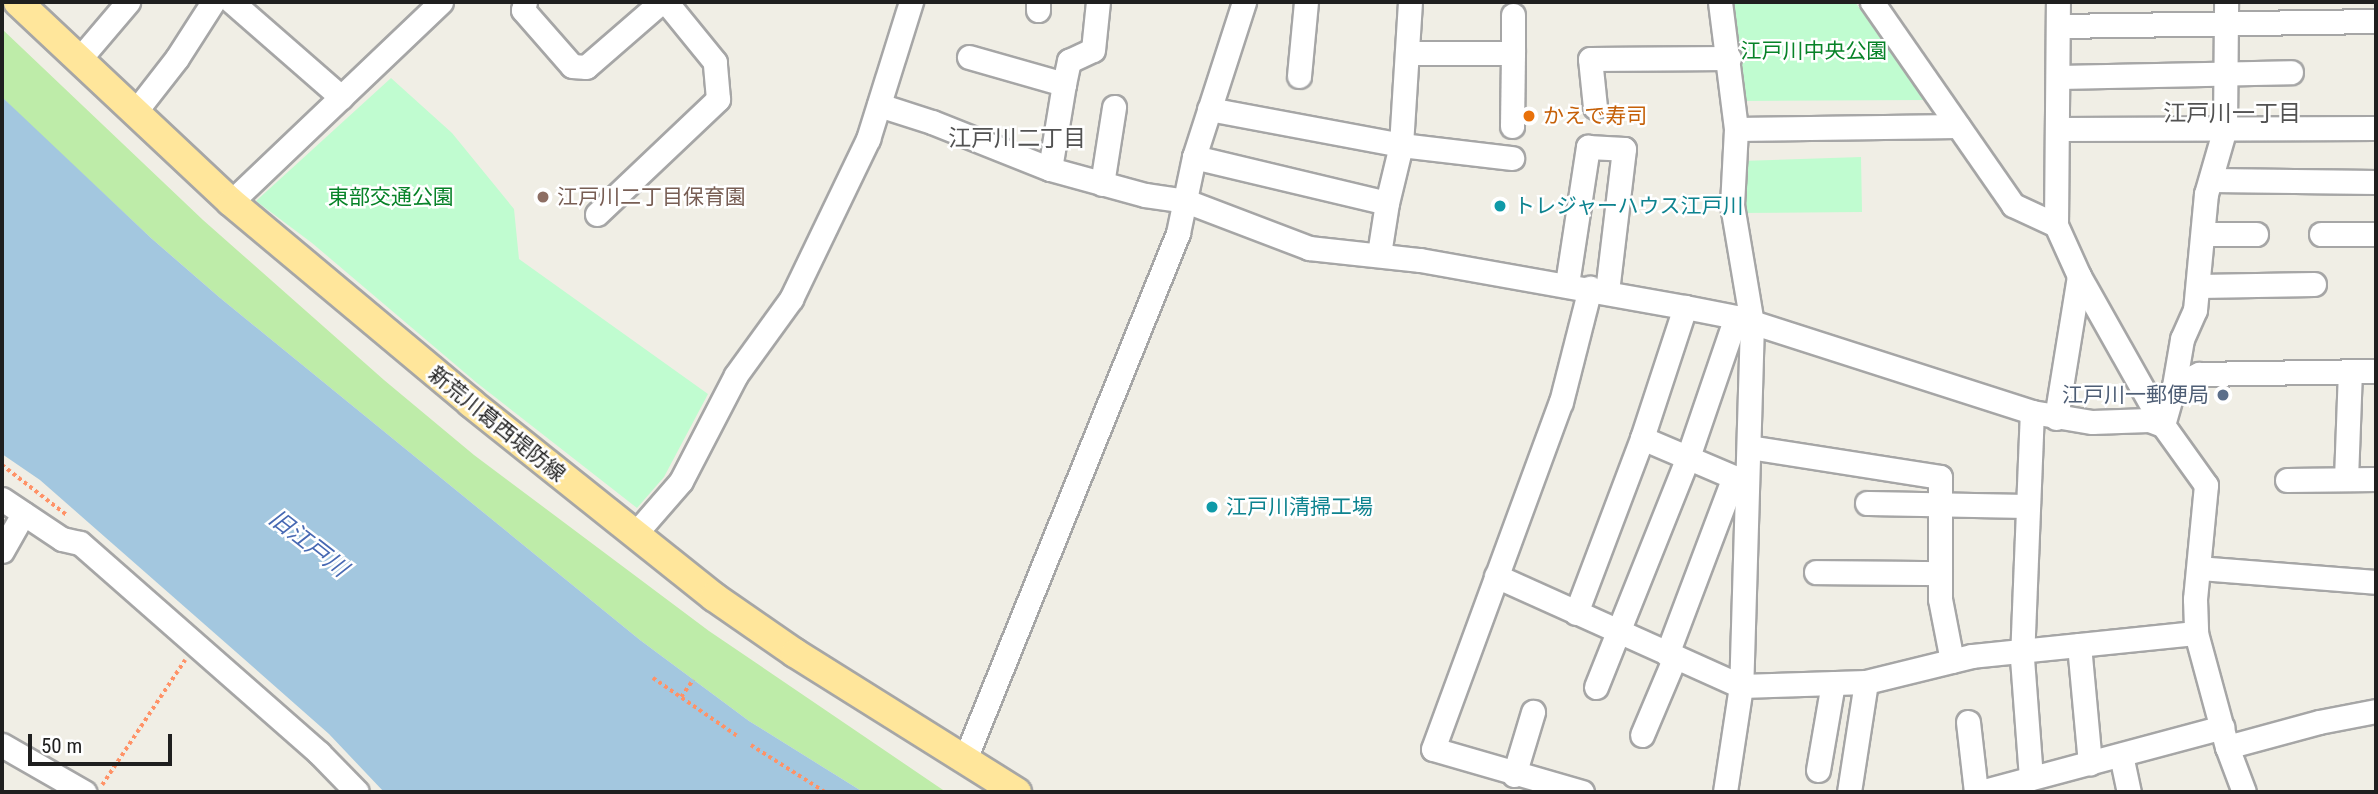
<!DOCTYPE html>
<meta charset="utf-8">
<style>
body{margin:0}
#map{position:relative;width:2378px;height:794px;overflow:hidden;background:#f0eee5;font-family:"Roboto Condensed","Noto Sans JP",sans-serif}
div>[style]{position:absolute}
.grass>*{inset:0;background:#beeca9}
.park>*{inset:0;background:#c0fcd0}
.water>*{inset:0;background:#a3c7df}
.path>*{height:3.5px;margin-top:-1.75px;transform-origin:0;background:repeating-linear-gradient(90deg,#ff9267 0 3.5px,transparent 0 7px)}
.roads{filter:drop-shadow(2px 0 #a6a6a6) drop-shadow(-2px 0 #a6a6a6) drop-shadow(0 2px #a6a6a6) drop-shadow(0 -2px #a6a6a6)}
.minor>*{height:23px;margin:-11.5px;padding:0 11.5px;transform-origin:11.5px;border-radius:11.5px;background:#fff}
.major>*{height:28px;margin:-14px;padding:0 14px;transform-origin:14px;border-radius:14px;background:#ffe69b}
.dots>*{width:19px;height:19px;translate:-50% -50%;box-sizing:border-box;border:4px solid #fff;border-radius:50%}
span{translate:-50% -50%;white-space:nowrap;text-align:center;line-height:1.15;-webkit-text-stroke:5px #fff;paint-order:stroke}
.park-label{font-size:21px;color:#078328}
.food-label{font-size:21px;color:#c56008}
.left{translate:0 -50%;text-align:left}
.education-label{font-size:21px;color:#785e54}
.culture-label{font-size:21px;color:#0d838f}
.service-label{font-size:21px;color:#4e5e75}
.right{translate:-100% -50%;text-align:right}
.street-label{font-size:21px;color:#1f1f1f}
.neighbourhood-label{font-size:23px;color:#525252}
.water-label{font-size:23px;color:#4769b3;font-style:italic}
.frame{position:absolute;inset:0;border:4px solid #1f1f1f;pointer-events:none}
.scale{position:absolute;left:28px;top:734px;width:144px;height:32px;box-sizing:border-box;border:4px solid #1f1f1f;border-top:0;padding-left:9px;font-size:21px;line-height:24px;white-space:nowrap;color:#1f1f1f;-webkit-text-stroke:5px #fff;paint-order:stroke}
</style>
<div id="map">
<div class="grass">
<div style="clip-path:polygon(2px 29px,203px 220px,384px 380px,474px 455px,709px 631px,946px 792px,863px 792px,749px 721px,640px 640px,219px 297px,151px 238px,25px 120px,2px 97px)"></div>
</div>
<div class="park">
<div style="clip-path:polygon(1855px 2px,1926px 100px,1745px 101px,1729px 3px)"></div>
<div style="clip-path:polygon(391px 78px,452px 133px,514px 209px,519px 259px,708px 394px,664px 477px,637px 508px,477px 383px,312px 243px,256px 201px)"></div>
<div style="clip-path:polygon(1861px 157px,1862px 212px,1739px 213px,1740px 161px)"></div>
</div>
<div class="water">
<div style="clip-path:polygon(2px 97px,151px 238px,219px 297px,640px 640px,749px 721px,863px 792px,384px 792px,329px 734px,261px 674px,40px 480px,2px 454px)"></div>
</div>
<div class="path">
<div style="left:2px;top:465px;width:83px;rotate:37.7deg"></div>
<div style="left:653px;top:678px;width:104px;rotate:34.5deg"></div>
<div style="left:681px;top:697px;width:21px;rotate:-55deg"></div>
<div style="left:751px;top:745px;width:88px;rotate:32.4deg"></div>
<div style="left:102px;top:785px;width:150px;rotate:-56.4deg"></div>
</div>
<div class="roads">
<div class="minor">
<div style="left:232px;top:2px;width:145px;rotate:41.1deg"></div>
<div style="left:525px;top:2px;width:8px;rotate:104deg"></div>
<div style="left:523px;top:10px;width:74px;rotate:48.8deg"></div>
<div style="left:572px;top:66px;width:14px;rotate:4deg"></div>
<div style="left:586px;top:67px;width:99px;rotate:-40.9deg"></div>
<div style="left:1720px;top:2px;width:128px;rotate:82.8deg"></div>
<div style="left:1736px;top:129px;width:76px;rotate:93deg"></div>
<div style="left:1732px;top:205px;width:120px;rotate:80.4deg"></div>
<div style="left:1752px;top:323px;width:363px;rotate:91.7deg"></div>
<div style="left:1741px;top:686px;width:107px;rotate:98.6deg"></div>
<div style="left:1872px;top:2px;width:247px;rotate:55.2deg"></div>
<div style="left:2013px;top:205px;width:47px;rotate:24.9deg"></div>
<div style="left:2056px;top:225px;width:56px;rotate:65.7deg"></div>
<div style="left:2079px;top:276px;width:171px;rotate:60.6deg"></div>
<div style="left:2163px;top:425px;width:74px;rotate:54.4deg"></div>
<div style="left:2206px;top:485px;width:115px;rotate:95.5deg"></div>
<div style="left:2195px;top:599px;width:34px;rotate:88deg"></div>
<div style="left:2196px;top:633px;width:118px;rotate:74.8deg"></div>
<div style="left:2227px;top:747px;width:48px;rotate:69.3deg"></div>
<div style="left:1038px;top:10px;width:8px;rotate:-90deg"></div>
<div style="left:2058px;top:26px;width:318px;rotate:-0.9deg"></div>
<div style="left:88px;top:49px;width:62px;rotate:-49.6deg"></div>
<div style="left:1409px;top:53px;width:104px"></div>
<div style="left:1513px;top:53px;width:38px;rotate:-90deg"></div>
<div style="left:969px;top:57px;width:99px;rotate:15.9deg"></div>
<div style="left:1064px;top:84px;width:86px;rotate:99.4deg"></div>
<div style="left:1299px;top:76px;width:74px;rotate:-84.6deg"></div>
<div style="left:2058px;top:77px;width:233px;rotate:-1.2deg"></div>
<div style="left:1064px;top:84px;width:24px;rotate:-78deg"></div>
<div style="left:1069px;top:61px;width:26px;rotate:-25deg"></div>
<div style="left:1093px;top:50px;width:48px;rotate:-84.1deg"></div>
<div style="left:879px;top:105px;width:56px;rotate:17.8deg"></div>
<div style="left:932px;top:122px;width:127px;rotate:21.7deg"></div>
<div style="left:1050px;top:169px;width:98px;rotate:15.3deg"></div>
<div style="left:1145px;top:195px;width:41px;rotate:8.3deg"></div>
<div style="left:1186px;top:201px;width:132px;rotate:20.9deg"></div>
<div style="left:1309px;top:248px;width:112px;rotate:6.2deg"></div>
<div style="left:1420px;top:260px;width:269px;rotate:10.1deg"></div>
<div style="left:1685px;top:307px;width:52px;rotate:11.1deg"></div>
<div style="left:1736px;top:317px;width:311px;rotate:17.8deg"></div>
<div style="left:2032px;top:412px;width:61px;rotate:9.5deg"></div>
<div style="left:2092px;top:422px;width:57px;rotate:-2deg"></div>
<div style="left:2149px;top:420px;width:15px;rotate:20deg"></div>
<div style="left:2163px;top:425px;width:41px;rotate:-74.2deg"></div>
<div style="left:2174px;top:386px;width:48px;rotate:-80.3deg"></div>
<div style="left:2182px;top:339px;width:32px;rotate:-66deg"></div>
<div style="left:2195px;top:310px;width:117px;rotate:-84.6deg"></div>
<div style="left:2206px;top:194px;width:69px;rotate:-73.9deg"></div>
<div style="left:2225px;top:128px;width:126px;rotate:-89.5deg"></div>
<div style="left:1595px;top:107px;width:48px;rotate:-95.9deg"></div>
<div style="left:1590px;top:59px;width:139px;rotate:-0.4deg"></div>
<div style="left:1209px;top:109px;width:195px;rotate:10.6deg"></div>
<div style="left:1401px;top:145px;width:112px;rotate:6.7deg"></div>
<div style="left:135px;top:112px;width:68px;rotate:-52.1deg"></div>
<div style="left:177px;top:58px;width:67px;rotate:-57.3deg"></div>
<div style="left:1512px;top:126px;width:73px;rotate:-89.2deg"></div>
<div style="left:1736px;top:129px;width:222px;rotate:-0.8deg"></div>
<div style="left:2057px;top:129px;width:319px;rotate:-0.2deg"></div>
<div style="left:1194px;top:157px;width:198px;rotate:13.4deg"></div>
<div style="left:2212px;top:180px;width:164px;rotate:0.7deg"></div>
<div style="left:1102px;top:184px;width:78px;rotate:-81.1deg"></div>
<div style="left:231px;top:202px;width:290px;rotate:-43.6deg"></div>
<div style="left:597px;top:214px;width:167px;rotate:-43.5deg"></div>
<div style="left:718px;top:99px;width:37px;rotate:-95deg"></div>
<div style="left:715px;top:62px;width:77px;rotate:-129.2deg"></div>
<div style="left:2056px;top:225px;width:223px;rotate:-89.5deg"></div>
<div style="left:2203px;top:234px;width:53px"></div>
<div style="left:2321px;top:234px;width:55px"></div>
<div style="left:1379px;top:254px;width:52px;rotate:-81.1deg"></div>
<div style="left:1387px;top:203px;width:60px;rotate:-76.4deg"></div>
<div style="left:1401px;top:145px;width:143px;rotate:-86.4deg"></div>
<div style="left:1567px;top:284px;width:139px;rotate:-81.3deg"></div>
<div style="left:1588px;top:147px;width:36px;rotate:3deg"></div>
<div style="left:1624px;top:149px;width:143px;rotate:96.8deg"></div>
<div style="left:2199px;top:286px;width:115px;rotate:-1deg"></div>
<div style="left:2174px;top:386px;width:28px;rotate:-26deg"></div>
<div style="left:2199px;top:374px;width:177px;rotate:-1deg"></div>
<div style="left:2056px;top:418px;width:144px;rotate:-80.8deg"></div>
<div style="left:1642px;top:438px;width:112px;rotate:23.1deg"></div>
<div style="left:1749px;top:447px;width:193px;rotate:8.9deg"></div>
<div style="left:1940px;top:477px;width:122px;rotate:90deg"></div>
<div style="left:1940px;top:599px;width:63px;rotate:79deg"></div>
<div style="left:2346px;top:479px;width:107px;rotate:-87.9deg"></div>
<div style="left:2287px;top:480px;width:89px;rotate:-0.6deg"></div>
<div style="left:2px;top:499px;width:72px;rotate:33.7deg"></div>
<div style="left:62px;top:539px;width:18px;rotate:13deg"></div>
<div style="left:80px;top:543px;width:318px;rotate:41.3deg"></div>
<div style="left:319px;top:753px;width:54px;rotate:45.7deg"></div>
<div style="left:1867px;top:503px;width:161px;rotate:1.1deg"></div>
<div style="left:635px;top:534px;width:70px;rotate:-49deg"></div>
<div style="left:681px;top:481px;width:119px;rotate:-62.6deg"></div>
<div style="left:736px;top:375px;width:94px;rotate:-54.1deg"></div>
<div style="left:791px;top:299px;width:178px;rotate:-64.3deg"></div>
<div style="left:868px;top:139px;width:144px;rotate:-72.6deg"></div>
<div style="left:2px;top:551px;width:43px;rotate:-60.4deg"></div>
<div style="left:2199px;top:568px;width:178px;rotate:4.5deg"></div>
<div style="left:1816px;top:572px;width:124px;rotate:0.5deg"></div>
<div style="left:1496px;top:576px;width:269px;rotate:24.2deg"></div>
<div style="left:1741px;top:686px;width:125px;rotate:-1.8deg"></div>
<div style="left:1866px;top:682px;width:109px;rotate:-13.8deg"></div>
<div style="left:1972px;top:656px;width:225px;rotate:-5.9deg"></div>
<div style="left:1576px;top:613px;width:187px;rotate:-69.3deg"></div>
<div style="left:1642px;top:438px;width:138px;rotate:-71.8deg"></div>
<div style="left:2079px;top:645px;width:119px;rotate:84.7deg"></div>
<div style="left:1667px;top:654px;width:189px;rotate:-69.3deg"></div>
<div style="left:1596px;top:687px;width:248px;rotate:-68.2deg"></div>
<div style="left:1688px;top:457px;width:148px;rotate:-71.1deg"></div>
<div style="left:1968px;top:722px;width:70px;rotate:83.5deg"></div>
<div style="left:1642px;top:735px;width:85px;rotate:-67.1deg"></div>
<div style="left:2px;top:745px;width:95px;rotate:29.8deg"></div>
<div style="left:2227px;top:747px;width:95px;rotate:-15.2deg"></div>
<div style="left:2319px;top:722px;width:58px;rotate:-10.9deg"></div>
<div style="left:2121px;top:755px;width:38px;rotate:78deg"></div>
<div style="left:965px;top:759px;width:567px;rotate:-67.95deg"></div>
<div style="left:1178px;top:233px;width:78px;rotate:-78.1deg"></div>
<div style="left:1194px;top:157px;width:163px;rotate:-72.1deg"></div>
<div style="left:1818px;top:770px;width:88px;rotate:-80.2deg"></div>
<div style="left:1514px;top:775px;width:66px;rotate:-73.2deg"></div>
<div style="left:2031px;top:778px;width:119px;rotate:-94.3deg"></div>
<div style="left:2022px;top:659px;width:247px;rotate:-87.7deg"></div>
<div style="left:1582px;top:792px;width:155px;rotate:-163.9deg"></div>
<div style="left:1433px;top:749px;width:370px;rotate:-69.8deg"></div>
<div style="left:1561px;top:402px;width:118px;rotate:-75.7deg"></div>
<div style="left:1849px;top:792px;width:111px;rotate:-81.2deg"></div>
<div style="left:1980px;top:792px;width:251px;rotate:-15deg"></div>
</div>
<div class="major">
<div style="left:18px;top:2px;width:292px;rotate:43.2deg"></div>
<div style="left:231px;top:202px;width:313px;rotate:39.9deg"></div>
<div style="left:471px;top:403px;width:311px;rotate:38.6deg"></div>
<div style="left:714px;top:597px;width:98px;rotate:34.7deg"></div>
<div style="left:795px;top:653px;width:262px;rotate:32.1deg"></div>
</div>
</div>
<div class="dots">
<div style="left:1529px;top:116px;background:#e8710a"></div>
<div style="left:543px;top:197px;background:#8d6e63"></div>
<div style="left:1500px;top:206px;background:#0f9aa8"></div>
<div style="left:2223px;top:395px;background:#5c6f8a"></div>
<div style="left:1212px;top:507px;background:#0f9aa8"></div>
</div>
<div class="park-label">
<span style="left:1814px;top:51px">江戸川中央公園</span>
<span style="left:391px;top:197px">東部交通公園</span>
</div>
<div class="food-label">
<span class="left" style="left:1543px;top:116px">かえで寿司</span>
</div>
<div class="education-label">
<span class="left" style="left:557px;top:197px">江戸川二丁目保育園</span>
</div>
<div class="culture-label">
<span class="left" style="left:1514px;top:206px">トレジャーハウス江戸川</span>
<span class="left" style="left:1226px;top:507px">江戸川清掃工場</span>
</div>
<div class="service-label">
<span class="right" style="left:2209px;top:395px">江戸川一郵便局</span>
</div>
<div class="street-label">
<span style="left:497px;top:424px;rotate:39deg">新荒川葛西堤防線</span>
</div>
<div class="neighbourhood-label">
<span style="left:2232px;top:114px">江戸川一丁目</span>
<span style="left:1017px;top:139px">江戸川二丁目</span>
</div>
<div class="water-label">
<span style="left:308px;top:544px;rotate:38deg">旧江戸川</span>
</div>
<div class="frame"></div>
<div class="scale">50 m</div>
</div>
